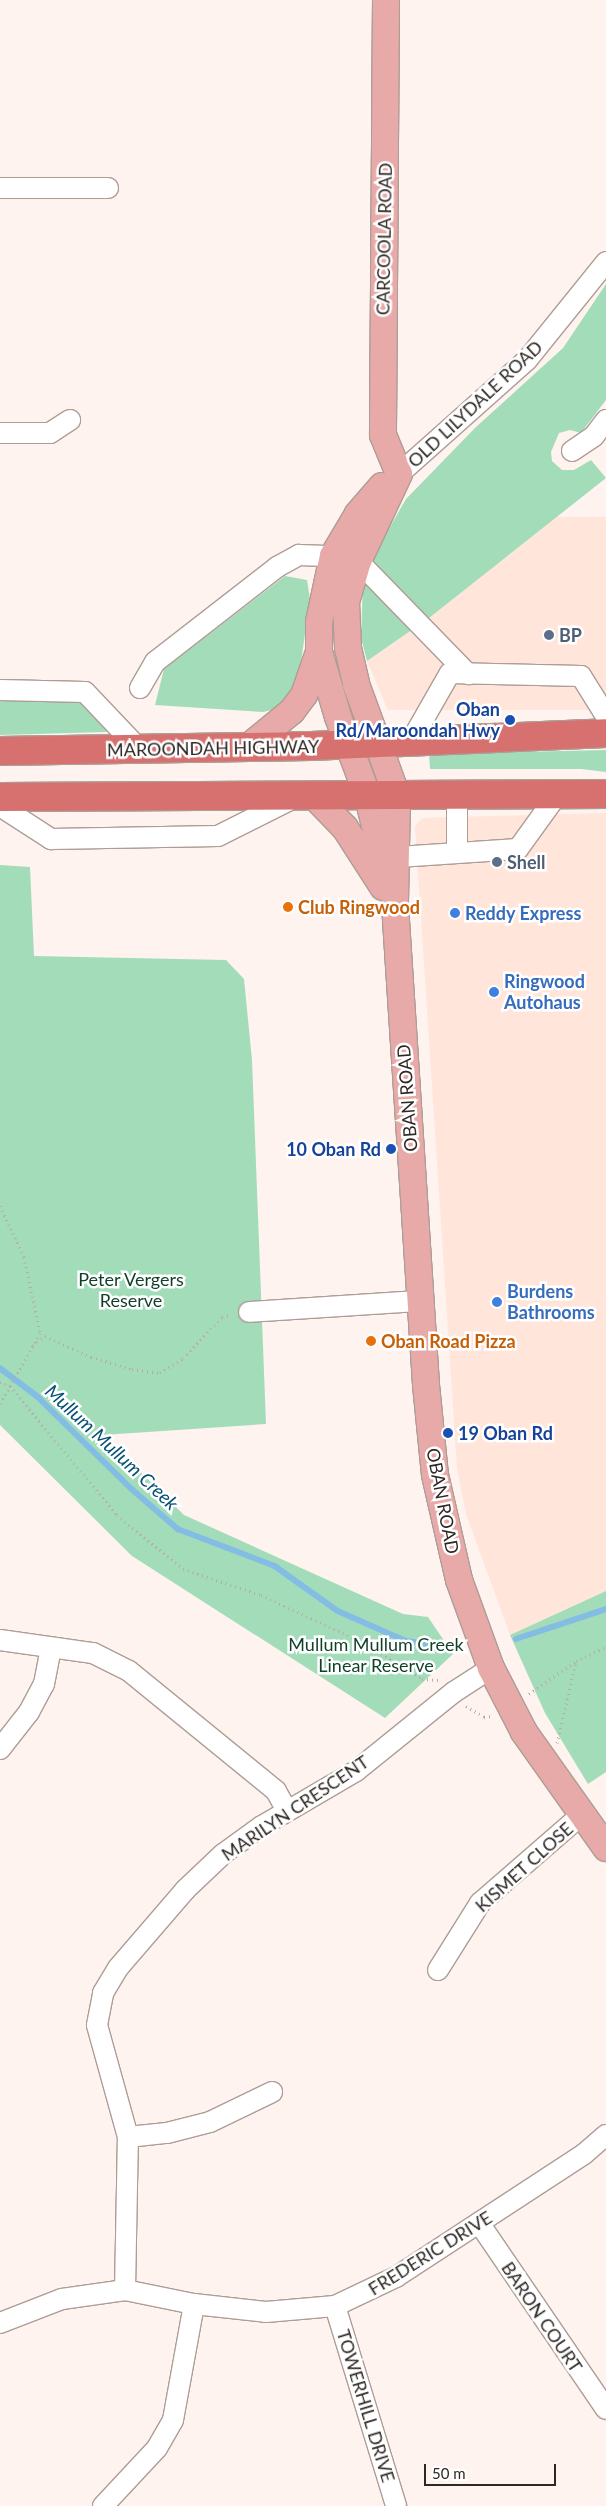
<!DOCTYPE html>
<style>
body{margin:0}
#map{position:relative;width:606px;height:2506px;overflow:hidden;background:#fef3ef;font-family:Lato,sans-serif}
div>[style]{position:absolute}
.built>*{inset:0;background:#ffe5da}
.green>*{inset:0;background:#a3dcb9}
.stream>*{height:5.5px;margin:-2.75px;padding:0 2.75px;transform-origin:2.75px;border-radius:2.75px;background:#84bde4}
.path>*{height:3px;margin-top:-1.5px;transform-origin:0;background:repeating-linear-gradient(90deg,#b5aca8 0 1px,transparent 0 5px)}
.roads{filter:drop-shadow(1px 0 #ae9d96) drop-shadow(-1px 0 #ae9d96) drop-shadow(0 1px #ae9d96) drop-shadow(0 -1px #ae9d96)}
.minor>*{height:20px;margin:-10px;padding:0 10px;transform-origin:10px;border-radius:10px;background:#fff}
.major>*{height:26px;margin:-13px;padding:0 13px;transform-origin:13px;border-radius:13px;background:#e7aaa9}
.highway>*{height:28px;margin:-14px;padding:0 14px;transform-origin:14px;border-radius:14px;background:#d77170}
.dots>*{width:14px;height:14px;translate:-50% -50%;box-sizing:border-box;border:2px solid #fff;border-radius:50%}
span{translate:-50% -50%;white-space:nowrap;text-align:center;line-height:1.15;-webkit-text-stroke:5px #fff;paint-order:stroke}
.street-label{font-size:18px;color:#2e2825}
.service-label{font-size:18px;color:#4e5e75;font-weight:700}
.left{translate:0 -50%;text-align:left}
.transit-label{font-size:18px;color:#164399;font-weight:700}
.right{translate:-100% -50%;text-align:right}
.food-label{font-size:18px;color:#c56008;font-weight:700}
.shop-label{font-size:18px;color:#366cbe;font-weight:700}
.park-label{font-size:18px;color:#0f3f27}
.water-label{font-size:19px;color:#065075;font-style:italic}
.scale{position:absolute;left:424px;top:2464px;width:132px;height:22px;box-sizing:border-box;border:2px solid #2e2825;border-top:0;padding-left:6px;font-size:15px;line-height:18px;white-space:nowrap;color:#2e2825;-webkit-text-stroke:4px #fff;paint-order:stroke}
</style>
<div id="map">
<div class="built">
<div style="clip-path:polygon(557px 517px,606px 517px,606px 710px,388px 710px,367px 661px,429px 618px)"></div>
<div style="clip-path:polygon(606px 813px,606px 1591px,510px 1635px,466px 1514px,457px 1468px,415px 826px,422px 818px)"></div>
</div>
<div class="green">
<div style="clip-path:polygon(606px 284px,606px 400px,581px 433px,570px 430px,559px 433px,551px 452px,552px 461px,562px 470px,574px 470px,591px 460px,606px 478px,429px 618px,367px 661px,361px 638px,363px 582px,372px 558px,406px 499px,476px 427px,563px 348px)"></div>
<div style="clip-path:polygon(285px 576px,307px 580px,310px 599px,298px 683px,280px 708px,263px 712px,155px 705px,164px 669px)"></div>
<div style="clip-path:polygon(0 699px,79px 700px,108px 727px,106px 732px,0 735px)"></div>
<div style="clip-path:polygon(606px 750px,606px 772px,581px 769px,430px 769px,429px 754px)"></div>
<div style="clip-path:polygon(0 865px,30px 867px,34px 956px,226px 960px,244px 979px,252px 1060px,266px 1424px,103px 1435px,184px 1515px,403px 1614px,428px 1617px,453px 1654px,385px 1718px,132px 1556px,0 1425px)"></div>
<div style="clip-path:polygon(606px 1591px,606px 1772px,588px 1784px,545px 1713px,510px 1635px)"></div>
</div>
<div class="stream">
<div style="left:0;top:1368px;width:46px;rotate:37.1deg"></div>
<div style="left:37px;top:1396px;width:134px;rotate:44.4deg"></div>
<div style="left:133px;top:1490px;width:60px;rotate:40.9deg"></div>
<div style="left:178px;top:1529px;width:104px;rotate:20.9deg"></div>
<div style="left:275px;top:1566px;width:77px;rotate:35.5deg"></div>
<div style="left:338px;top:1611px;width:74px;rotate:23.8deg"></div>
<div style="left:406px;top:1641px;width:47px;rotate:7.3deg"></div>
<div style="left:516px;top:1639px;width:95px;rotate:-18.4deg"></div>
</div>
<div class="path">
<div style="left:0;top:1206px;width:56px;rotate:64.8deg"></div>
<div style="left:24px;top:1257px;width:78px;rotate:78.1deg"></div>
<div style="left:40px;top:1333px;width:81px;rotate:119.4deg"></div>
<div style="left:33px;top:1345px;width:15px;rotate:-37deg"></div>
<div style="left:45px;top:1336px;width:51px;rotate:24.5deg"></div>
<div style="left:91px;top:1357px;width:43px;rotate:16.3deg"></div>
<div style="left:132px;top:1369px;width:28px;rotate:8deg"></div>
<div style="left:160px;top:1373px;width:27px;rotate:-33deg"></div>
<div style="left:183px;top:1358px;width:57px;rotate:-46.4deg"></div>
<div style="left:222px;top:1317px;width:9px;rotate:-13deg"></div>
<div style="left:0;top:1382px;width:11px;rotate:22deg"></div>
<div style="left:10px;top:1386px;width:168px;rotate:50.3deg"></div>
<div style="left:117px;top:1515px;width:85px;rotate:39.3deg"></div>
<div style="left:183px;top:1569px;width:82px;rotate:18.4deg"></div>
<div style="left:261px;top:1595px;width:114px;rotate:25deg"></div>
<div style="left:364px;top:1643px;width:68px;rotate:31.8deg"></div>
<div style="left:422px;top:1679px;width:17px;rotate:3deg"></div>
<div style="left:529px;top:1694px;width:57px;rotate:-35.1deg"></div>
<div style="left:576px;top:1661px;width:33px;rotate:-25deg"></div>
<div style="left:466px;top:1706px;width:21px;rotate:31deg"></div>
<div style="left:484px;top:1717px;width:8px;rotate:-7deg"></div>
<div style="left:557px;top:1743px;width:83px;rotate:-76.8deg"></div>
</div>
<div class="roads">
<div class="minor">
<div style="left:0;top:188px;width:108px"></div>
<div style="left:0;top:433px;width:50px"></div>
<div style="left:50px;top:433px;width:24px;rotate:-33deg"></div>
<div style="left:572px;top:451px;width:27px;rotate:-34deg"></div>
<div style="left:594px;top:436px;width:20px;rotate:-53deg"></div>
<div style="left:399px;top:474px;width:171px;rotate:-41.7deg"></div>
<div style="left:527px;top:360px;width:126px;rotate:-51.1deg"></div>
<div style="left:358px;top:561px;width:158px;rotate:45.8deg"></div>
<div style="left:140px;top:688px;width:30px;rotate:-60deg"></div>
<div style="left:155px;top:662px;width:155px;rotate:-37.9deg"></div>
<div style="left:277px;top:567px;width:25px;rotate:-29deg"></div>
<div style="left:299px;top:555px;width:34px;rotate:2deg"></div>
<div style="left:0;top:690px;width:85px;rotate:1.3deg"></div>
<div style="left:85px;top:692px;width:81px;rotate:46.5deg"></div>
<div style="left:411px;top:741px;width:78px;rotate:-60.2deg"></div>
<div style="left:450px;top:673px;width:131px;rotate:1.3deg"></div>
<div style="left:581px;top:676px;width:47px;rotate:58deg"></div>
<div style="left:457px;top:796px;width:57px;rotate:90deg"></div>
<div style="left:0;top:806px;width:61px;rotate:32.9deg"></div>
<div style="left:51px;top:839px;width:167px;rotate:-1deg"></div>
<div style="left:218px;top:836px;width:87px;rotate:-26.6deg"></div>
<div style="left:398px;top:857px;width:120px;rotate:-3.8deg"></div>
<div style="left:518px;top:849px;width:67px;rotate:-54.2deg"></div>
<div style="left:249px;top:1312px;width:171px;rotate:-3.7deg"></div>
<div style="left:0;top:1640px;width:94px;rotate:8deg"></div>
<div style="left:93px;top:1653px;width:40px;rotate:26.6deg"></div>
<div style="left:129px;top:1671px;width:190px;rotate:39.2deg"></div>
<div style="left:276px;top:1791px;width:23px;rotate:61deg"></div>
<div style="left:0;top:1749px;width:47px;rotate:-51.9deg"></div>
<div style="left:29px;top:1712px;width:32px;rotate:-62deg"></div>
<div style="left:44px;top:1684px;width:37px;rotate:-79deg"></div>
<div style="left:438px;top:1970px;width:79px;rotate:-57.9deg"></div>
<div style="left:480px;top:1903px;width:133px;rotate:-41deg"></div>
<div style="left:128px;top:2137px;width:39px;rotate:-6deg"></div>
<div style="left:167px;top:2133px;width:44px;rotate:-14.3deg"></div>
<div style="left:210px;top:2122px;width:69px;rotate:-25.8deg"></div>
<div style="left:479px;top:2223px;width:225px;rotate:55.7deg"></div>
<div style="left:125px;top:2290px;width:153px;rotate:-88.9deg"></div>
<div style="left:128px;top:2137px;width:116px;rotate:-105.5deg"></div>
<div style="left:97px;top:2025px;width:33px;rotate:-79deg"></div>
<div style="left:103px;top:1993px;width:29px;rotate:-59deg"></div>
<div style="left:118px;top:1968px;width:103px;rotate:-49.3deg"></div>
<div style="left:185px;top:1890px;width:52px;rotate:-43.5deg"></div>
<div style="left:223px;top:1854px;width:48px;rotate:-35.7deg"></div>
<div style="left:262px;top:1826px;width:109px;rotate:-30.3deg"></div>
<div style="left:356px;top:1771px;width:126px;rotate:-38.9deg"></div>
<div style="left:454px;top:1692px;width:44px;rotate:-33deg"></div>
<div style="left:335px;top:2306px;width:209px;rotate:73deg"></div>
<div style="left:0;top:2323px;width:66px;rotate:-21.2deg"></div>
<div style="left:62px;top:2299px;width:64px;rotate:-8.1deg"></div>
<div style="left:125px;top:2290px;width:70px;rotate:11.5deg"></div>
<div style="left:194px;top:2304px;width:72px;rotate:6.3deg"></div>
<div style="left:266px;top:2312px;width:69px;rotate:-5deg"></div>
<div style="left:335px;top:2306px;width:68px;rotate:-25.4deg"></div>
<div style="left:396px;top:2277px;width:225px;rotate:-33.2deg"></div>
<div style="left:584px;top:2154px;width:29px;rotate:-41deg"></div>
<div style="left:103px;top:2506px;width:79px;rotate:-47deg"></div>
<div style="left:157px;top:2448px;width:32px;rotate:-60deg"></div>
<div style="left:173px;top:2420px;width:118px;rotate:-79.7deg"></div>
</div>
<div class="major">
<div style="left:386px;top:0;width:435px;rotate:90.4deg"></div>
<div style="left:383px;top:435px;width:42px;rotate:67.7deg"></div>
<div style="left:399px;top:474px;width:96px;rotate:115.2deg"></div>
<div style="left:358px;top:561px;width:43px;rotate:106.3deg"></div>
<div style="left:346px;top:602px;width:46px;rotate:87.5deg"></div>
<div style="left:348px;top:648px;width:37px;rotate:77deg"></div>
<div style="left:356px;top:684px;width:119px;rotate:69.9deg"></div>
<div style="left:397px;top:796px;width:109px;rotate:91.1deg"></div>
<div style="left:395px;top:905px;width:481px;rotate:86.3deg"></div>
<div style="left:426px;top:1385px;width:90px;rotate:84.3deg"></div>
<div style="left:435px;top:1475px;width:108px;rotate:77.1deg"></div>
<div style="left:459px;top:1580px;width:94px;rotate:70deg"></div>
<div style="left:491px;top:1668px;width:72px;rotate:62.7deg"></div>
<div style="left:524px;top:1732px;width:142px;rotate:54.7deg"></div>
<div style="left:382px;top:486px;width:37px;rotate:131deg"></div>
<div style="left:358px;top:514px;width:49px;rotate:120.8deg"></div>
<div style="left:333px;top:556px;width:67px;rotate:102deg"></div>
<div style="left:319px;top:622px;width:30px;rotate:90deg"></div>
<div style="left:319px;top:652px;width:68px;rotate:73.7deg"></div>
<div style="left:338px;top:717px;width:85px;rotate:69.4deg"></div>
<div style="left:368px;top:797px;width:89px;rotate:76.4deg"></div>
<div style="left:247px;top:748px;width:58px;rotate:-39.4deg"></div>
<div style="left:292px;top:711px;width:20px;rotate:-53deg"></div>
<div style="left:304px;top:695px;width:46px;rotate:-70.8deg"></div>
<div style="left:315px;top:797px;width:43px;rotate:45.9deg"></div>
<div style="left:345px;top:828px;width:70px;rotate:57.2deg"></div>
</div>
<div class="highway">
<div style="left:0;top:751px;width:311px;rotate:-0.9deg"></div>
<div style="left:311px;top:746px;width:295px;rotate:-2.5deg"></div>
<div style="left:0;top:797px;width:606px;rotate:-0.28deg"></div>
</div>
</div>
<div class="dots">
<div style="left:549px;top:635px;background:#5c6f8a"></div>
<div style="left:510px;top:720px;background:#1a4fb4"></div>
<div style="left:497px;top:862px;background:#5c6f8a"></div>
<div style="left:288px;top:907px;background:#e8710a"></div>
<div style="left:455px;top:913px;background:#3f7fe0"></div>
<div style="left:494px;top:992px;background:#3f7fe0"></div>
<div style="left:391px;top:1149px;background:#1a4fb4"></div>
<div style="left:497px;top:1302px;background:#3f7fe0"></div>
<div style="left:371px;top:1341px;background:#e8710a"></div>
<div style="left:448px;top:1433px;background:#1a4fb4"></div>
</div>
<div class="street-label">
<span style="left:384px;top:239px;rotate:-89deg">CARCOOLA ROAD</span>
<span style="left:475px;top:404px;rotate:-43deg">OLD LILYDALE ROAD</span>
<span style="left:213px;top:748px;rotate:-1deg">MAROONDAH HIGHWAY</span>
<span style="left:407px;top:1098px;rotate:-94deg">OBAN ROAD</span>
<span style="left:443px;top:1501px;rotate:79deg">OBAN ROAD</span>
<span style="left:295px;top:1808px;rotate:-34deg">MARILYN CRESCENT</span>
<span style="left:524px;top:1867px;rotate:-42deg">KISMET CLOSE</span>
<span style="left:430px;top:2253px;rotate:-32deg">FREDERIC DRIVE</span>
<span style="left:542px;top:2317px;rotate:56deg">BARON COURT</span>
<span style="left:366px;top:2406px;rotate:73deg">TOWERHILL DRIVE</span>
</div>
<div class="service-label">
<span class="left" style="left:559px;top:635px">BP</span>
<span class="left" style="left:507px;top:862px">Shell</span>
</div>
<div class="transit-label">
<span class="right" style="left:500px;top:720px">Oban<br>Rd/Maroondah Hwy</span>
<span class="right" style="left:381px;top:1149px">10 Oban Rd</span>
<span class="left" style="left:458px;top:1433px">19 Oban Rd</span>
</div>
<div class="food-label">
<span class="left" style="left:298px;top:907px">Club Ringwood</span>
<span class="left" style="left:381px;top:1341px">Oban Road Pizza</span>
</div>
<div class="shop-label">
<span class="left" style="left:465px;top:913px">Reddy Express</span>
<span class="left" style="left:504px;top:992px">Ringwood<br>Autohaus</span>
<span class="left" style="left:507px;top:1302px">Burdens<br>Bathrooms</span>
</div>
<div class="park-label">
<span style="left:131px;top:1290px">Peter Vergers<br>Reserve</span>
<span style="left:376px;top:1655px">Mullum Mullum Creek<br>Linear Reserve</span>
</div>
<div class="water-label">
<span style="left:112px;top:1447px;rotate:43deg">Mullum Mullum Creek</span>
</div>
<div class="scale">50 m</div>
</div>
